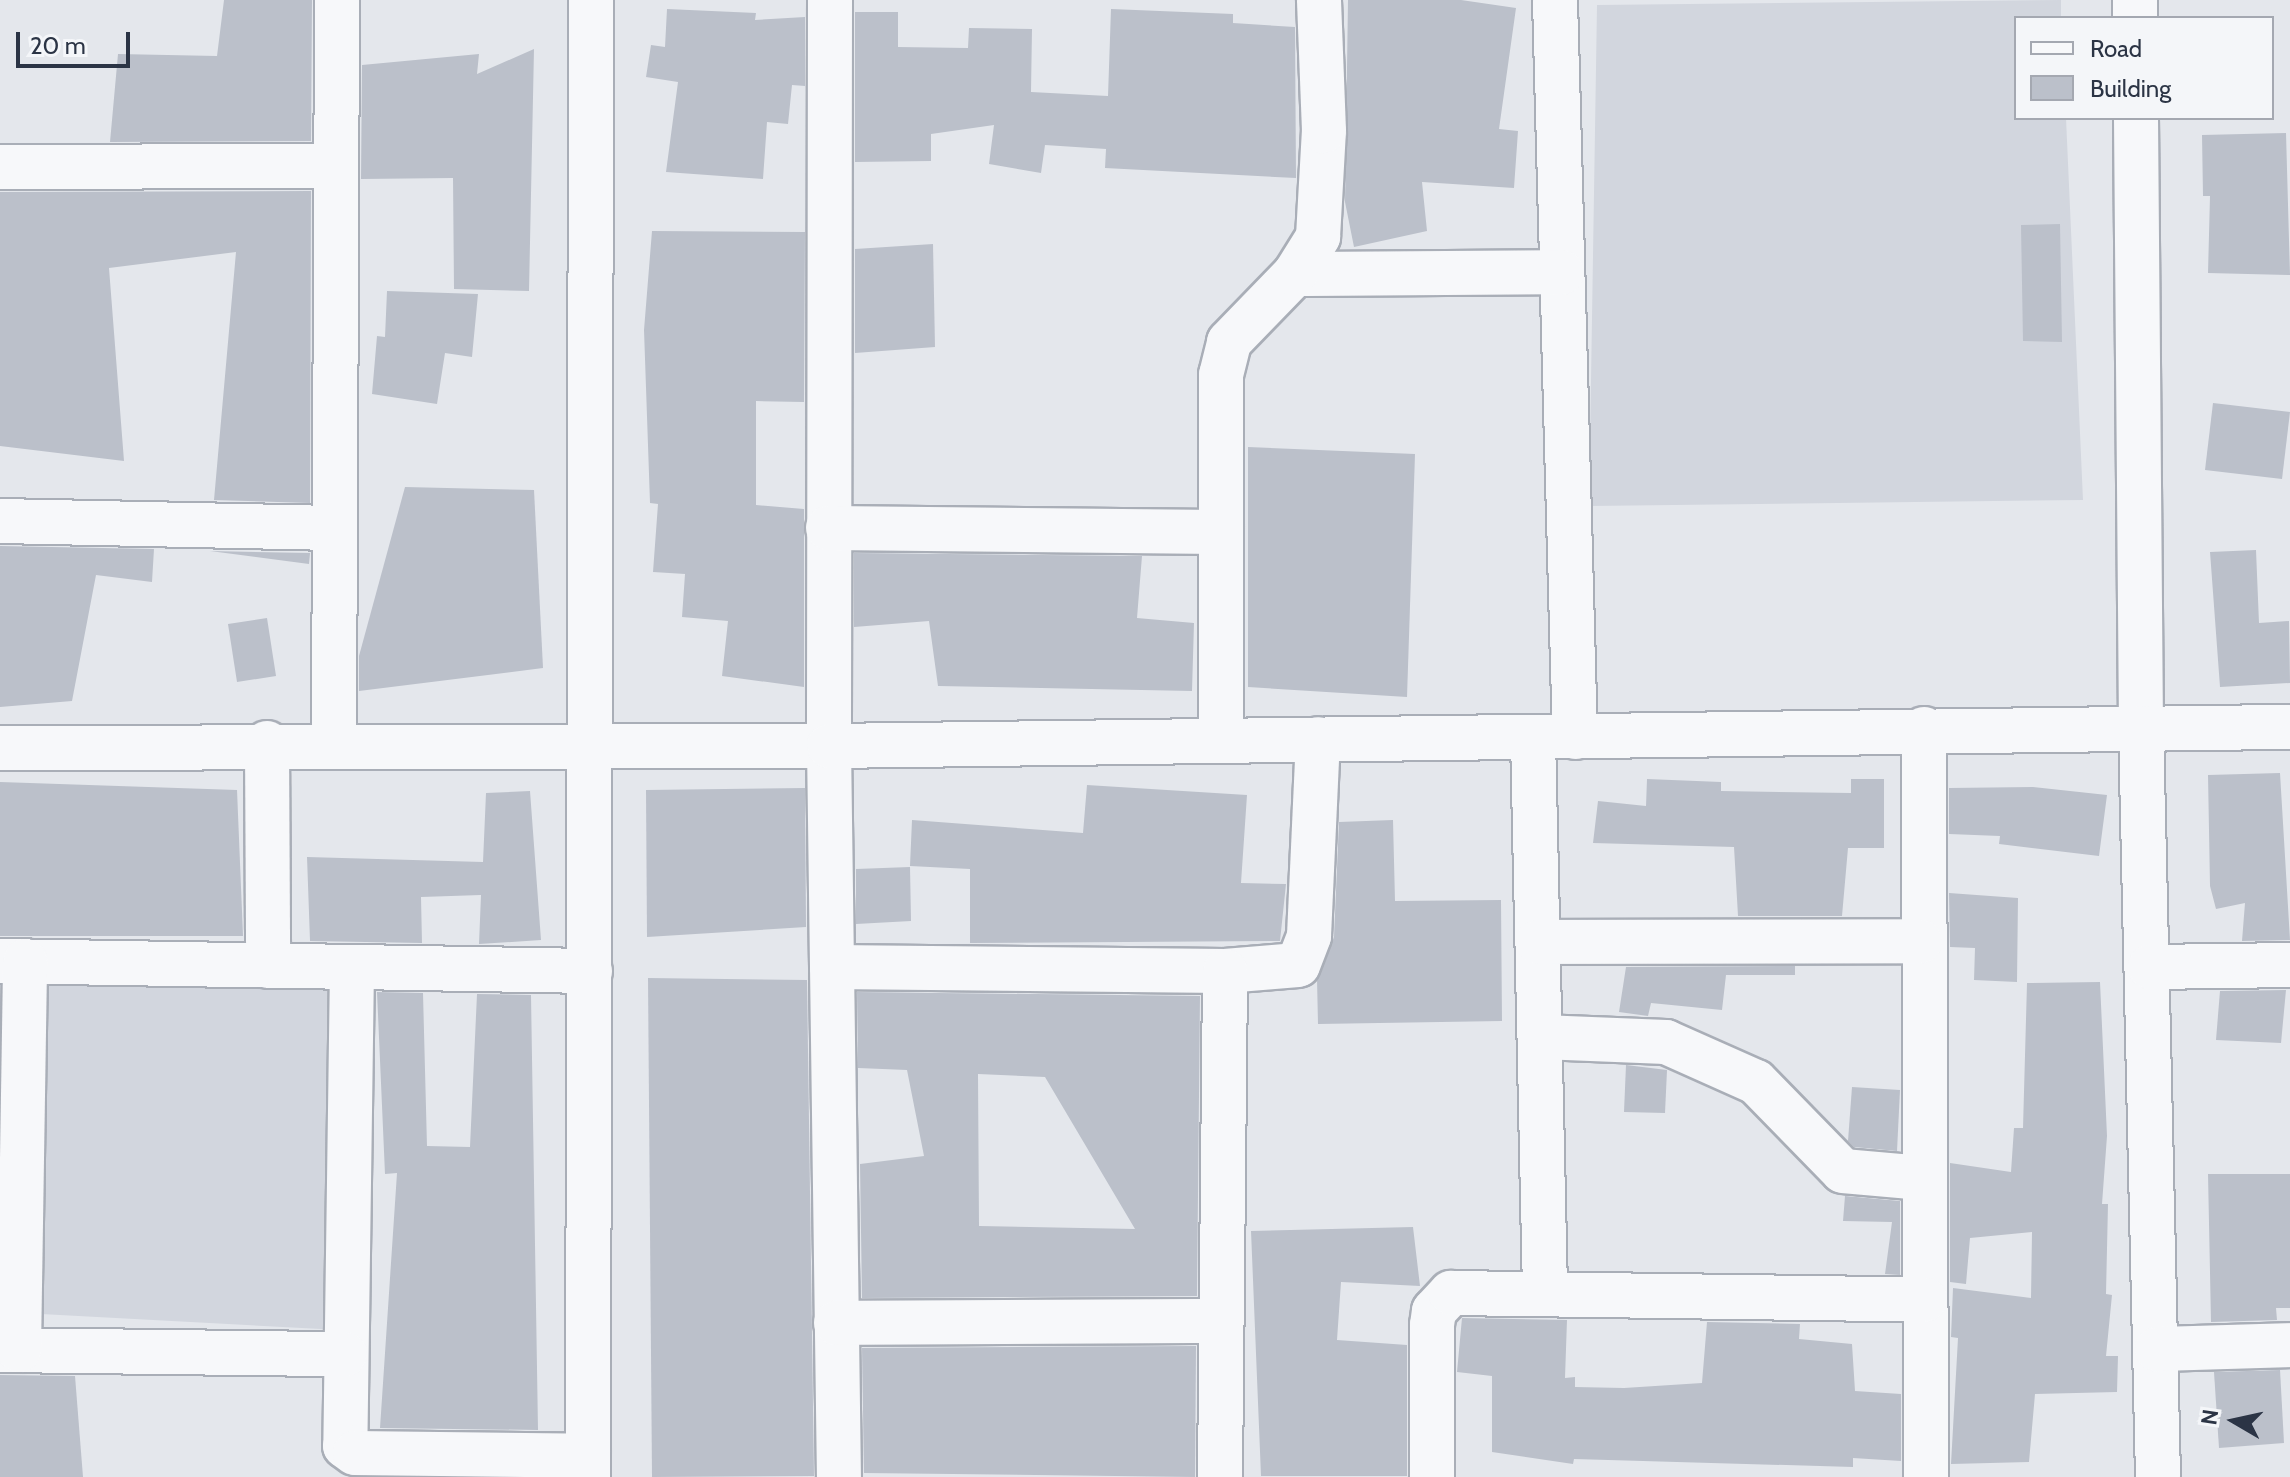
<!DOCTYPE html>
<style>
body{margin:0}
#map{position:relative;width:2290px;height:1477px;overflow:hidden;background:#e4e7ec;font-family:Cabin,sans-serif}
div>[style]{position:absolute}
.built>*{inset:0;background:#d2d6de}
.building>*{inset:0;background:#bbc0ca}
.roads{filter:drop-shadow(2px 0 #a9aeb7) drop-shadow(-2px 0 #a9aeb7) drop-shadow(0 2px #a9aeb7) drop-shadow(0 -2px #a9aeb7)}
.minor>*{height:44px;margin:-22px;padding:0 22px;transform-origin:22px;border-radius:22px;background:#f7f8fa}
span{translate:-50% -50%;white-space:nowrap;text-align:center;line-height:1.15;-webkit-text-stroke:6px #f4f6f9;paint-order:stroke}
.legend{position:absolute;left:2014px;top:16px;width:260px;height:104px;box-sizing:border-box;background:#f4f6f9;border:2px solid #a4a8b1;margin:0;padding:10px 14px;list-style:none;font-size:24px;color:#2b3445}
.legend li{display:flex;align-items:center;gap:16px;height:40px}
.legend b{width:40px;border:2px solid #a4a8b1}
.north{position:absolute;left:2194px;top:1381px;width:80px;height:80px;-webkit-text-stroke:6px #f4f6f9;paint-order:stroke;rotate:279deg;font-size:22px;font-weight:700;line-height:32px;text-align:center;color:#2b3445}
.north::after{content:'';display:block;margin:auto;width:28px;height:36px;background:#2b3445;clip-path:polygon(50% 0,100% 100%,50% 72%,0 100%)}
.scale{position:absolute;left:16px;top:32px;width:114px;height:36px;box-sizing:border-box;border:4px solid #2b3445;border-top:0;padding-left:10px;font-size:24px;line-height:28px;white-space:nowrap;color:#2b3445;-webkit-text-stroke:6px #f4f6f9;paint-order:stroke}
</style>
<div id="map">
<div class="built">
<div style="clip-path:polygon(2061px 0,2061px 18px,2016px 18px,2016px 118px,2066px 118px,2083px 500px,1589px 506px,1597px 5px)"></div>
<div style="clip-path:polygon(346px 967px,359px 1331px,41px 1314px,35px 972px)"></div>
</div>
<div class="building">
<div style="clip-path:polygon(224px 0,312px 0,311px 141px,110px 142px,118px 54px,217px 56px)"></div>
<div style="clip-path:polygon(1348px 0,1461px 0,1516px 8px,1499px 129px,1518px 131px,1514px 188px,1422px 182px,1427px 231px,1354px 247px,1345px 202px)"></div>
<div style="clip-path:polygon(667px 9px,756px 13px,755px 20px,805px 17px,805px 86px,792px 85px,788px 124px,767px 122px,763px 179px,666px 172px,678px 82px,646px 77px,651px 45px,665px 47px)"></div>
<div style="clip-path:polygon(1111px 9px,1233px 14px,1233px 23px,1295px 27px,1296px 178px,1105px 168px,1106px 149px,1045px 145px,1041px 173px,989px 164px,994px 125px,931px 134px,931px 161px,855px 162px,855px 12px,898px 12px,898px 47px,968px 48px,969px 28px,1032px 29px,1031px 92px,1108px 96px)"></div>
<div style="clip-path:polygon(534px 49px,529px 291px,454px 289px,453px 178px,361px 179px,362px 65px,479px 54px,477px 74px)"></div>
<div style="clip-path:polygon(2286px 133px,2290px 275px,2208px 273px,2210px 196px,2203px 196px,2202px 135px)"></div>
<div style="clip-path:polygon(311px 191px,310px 503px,214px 500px,236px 252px,109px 268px,124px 461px,0 446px,0 192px)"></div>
<div style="clip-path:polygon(2060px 224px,2062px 342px,2023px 341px,2021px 225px)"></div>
<div style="clip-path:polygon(652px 231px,805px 232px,804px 402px,756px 401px,756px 505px,804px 509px,804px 687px,722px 676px,728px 621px,682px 617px,685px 574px,653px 572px,658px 504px,650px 503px,644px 330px)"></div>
<div style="clip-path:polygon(933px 244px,935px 347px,855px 353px,855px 249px)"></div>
<div style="clip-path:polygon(387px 291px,478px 294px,472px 357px,445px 353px,437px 404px,372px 394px,377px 336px,385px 337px)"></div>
<div style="clip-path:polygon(2213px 403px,2290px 412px,2282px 479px,2205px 470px)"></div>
<div style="clip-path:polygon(1248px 447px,1415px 454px,1407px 697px,1248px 687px)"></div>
<div style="clip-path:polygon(405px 487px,534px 490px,543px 668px,359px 691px,359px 656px)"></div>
<div style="clip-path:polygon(0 546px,154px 549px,152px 582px,96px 575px,72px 701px,0 707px)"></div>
<div style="clip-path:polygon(2256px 550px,2259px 623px,2289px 621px,2290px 683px,2220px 687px,2210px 552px)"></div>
<div style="clip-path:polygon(210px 551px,310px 553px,309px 564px)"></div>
<div style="clip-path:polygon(854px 553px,1142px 556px,1137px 618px,1194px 623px,1192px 691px,938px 686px,929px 621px,854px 627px)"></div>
<div style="clip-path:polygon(267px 618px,276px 676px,237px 682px,228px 624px)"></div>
<div style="clip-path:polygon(2280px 773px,2290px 940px,2242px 941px,2245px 903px,2216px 909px,2210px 886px,2208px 775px)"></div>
<div style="clip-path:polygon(1647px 779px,1721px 782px,1721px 791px,1851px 793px,1851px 779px,1884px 779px,1884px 848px,1848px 848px,1842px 916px,1738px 916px,1734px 847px,1593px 843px,1598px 801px,1646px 806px)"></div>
<div style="clip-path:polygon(0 782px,237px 790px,243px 936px,0 936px)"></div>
<div style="clip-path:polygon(1087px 785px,1247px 795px,1241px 883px,1286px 884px,1280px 941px,970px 943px,970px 869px,910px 866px,912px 820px,1083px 833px)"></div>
<div style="clip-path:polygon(2033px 787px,2107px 795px,2099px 856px,1999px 844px,2000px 836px,1949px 834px,1949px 788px)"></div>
<div style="clip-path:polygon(805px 788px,806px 927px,647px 937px,646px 790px)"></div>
<div style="clip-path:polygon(530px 791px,541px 940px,479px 944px,481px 895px,421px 897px,422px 943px,310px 941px,307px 857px,483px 862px,486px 793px)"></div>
<div style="clip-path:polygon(1393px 820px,1395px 901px,1501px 900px,1502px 1021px,1318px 1024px,1317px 979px,1334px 937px,1339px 822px)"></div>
<div style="clip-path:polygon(910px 867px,911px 921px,856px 924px,856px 869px)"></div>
<div style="clip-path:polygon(1949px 893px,2018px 898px,2017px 982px,1974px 980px,1975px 948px,1950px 947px)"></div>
<div style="clip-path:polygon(1795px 966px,1795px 975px,1726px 975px,1722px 1010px,1651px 1003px,1648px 1016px,1619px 1012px,1626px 967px)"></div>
<div style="clip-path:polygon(648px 978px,807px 980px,814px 1476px,652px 1477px)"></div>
<div style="clip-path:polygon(2100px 982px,2107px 1136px,2102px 1204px,2108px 1204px,2106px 1294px,2112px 1295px,2106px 1356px,2118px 1356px,2117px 1392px,2035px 1394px,2029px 1462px,1951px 1464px,1958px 1338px,1951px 1337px,1953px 1288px,2031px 1298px,2032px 1232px,1970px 1238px,1966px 1284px,1950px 1282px,1950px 1163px,2011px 1172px,2014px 1128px,2023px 1128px,2027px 983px)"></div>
<div style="clip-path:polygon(2286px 990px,2281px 1043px,2216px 1040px,2220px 991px)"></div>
<div style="clip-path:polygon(377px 992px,423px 993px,427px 1146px,470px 1147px,477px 994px,531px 995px,538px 1430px,380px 1428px,397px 1173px,385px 1174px)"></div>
<div style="clip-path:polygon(evenodd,857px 992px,1200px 996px,1197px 1296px,862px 1298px,860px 1164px,924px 1156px,907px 1070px,858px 1068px,857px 992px,978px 1074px,1045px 1077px,1135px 1229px,979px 1226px,978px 1074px)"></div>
<div style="clip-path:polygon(1626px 1065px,1667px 1070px,1665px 1113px,1624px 1112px)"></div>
<div style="clip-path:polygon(1852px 1087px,1900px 1090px,1897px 1151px,1854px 1147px,1848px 1141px)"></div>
<div style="clip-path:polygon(2208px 1174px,2290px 1174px,2290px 1308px,2276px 1308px,2277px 1320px,2211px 1322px)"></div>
<div style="clip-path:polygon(1845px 1196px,1900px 1201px,1900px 1275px,1885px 1274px,1892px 1222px,1843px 1221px)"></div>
<div style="clip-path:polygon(1413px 1227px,1420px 1286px,1341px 1282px,1337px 1340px,1407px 1345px,1407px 1476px,1261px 1476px,1251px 1231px)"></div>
<div style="clip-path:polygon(1462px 1318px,1567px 1320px,1565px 1378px,1575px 1377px,1575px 1387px,1624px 1388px,1702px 1383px,1707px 1322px,1800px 1324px,1799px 1339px,1852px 1344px,1855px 1391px,1901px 1394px,1901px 1461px,1853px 1458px,1853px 1467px,1574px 1459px,1573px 1464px,1492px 1452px,1492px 1376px,1457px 1372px)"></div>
<div style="clip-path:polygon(1196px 1346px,1195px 1477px,864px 1473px,862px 1348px)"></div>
<div style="clip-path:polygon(2280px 1370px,2284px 1443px,2219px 1448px,2214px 1372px)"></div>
<div style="clip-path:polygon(0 1375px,75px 1376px,83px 1477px,0 1477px)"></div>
</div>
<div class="roads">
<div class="minor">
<div style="left:830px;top:0;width:746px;rotate:90.08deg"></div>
<div style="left:829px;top:746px;width:731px;rotate:89.22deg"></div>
<div style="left:1555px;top:0;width:737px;rotate:88.45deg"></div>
<div style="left:2135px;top:0;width:18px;rotate:90deg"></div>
<div style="left:2136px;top:118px;width:610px;rotate:89.53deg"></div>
<div style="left:2141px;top:728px;width:749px;rotate:88.7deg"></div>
<div style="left:0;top:167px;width:335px;rotate:-0.2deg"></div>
<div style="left:1295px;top:274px;width:267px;rotate:-0.4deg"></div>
<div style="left:0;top:521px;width:333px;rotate:1.2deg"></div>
<div style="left:828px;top:528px;width:393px;rotate:0.6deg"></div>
<div style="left:1924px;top:729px;width:748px;rotate:89.85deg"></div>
<div style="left:1533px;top:737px;width:553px;rotate:88.76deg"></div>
<div style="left:1221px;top:739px;width:364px;rotate:-90deg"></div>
<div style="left:1221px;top:375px;width:34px;rotate:-76deg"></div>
<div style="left:1229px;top:342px;width:95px;rotate:-45.9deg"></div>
<div style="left:1295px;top:274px;width:44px;rotate:-58.1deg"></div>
<div style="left:1318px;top:237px;width:106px;rotate:-86.8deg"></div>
<div style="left:1324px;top:131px;width:131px;rotate:-92.2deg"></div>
<div style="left:267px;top:743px;width:223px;rotate:89.7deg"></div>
<div style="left:334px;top:743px;width:743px;rotate:-89.77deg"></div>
<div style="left:0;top:748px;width:829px;rotate:-0.14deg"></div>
<div style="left:829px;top:746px;width:1461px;rotate:-0.75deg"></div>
<div style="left:1538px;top:942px;width:382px;rotate:-0.1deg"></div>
<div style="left:0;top:961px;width:590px;rotate:0.97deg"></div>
<div style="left:352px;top:967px;width:479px;rotate:90.8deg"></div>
<div style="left:345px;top:1446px;width:12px;rotate:35deg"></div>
<div style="left:355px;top:1453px;width:233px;rotate:0.7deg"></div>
<div style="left:832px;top:967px;width:393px;rotate:0.6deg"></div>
<div style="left:1225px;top:971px;width:73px;rotate:-4.7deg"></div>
<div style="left:1298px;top:965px;width:31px;rotate:-69deg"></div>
<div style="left:1309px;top:936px;width:197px;rotate:-87.4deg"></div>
<div style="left:2150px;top:967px;width:140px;rotate:-0.8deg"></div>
<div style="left:1541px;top:1037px;width:125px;rotate:2.3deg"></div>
<div style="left:1666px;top:1042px;width:98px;rotate:24deg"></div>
<div style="left:1756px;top:1082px;width:124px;rotate:45.7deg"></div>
<div style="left:1843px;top:1171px;width:80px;rotate:5deg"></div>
<div style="left:836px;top:1323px;width:385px;rotate:-0.3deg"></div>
<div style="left:2157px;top:1349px;width:133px;rotate:-1.7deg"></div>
<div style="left:0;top:1350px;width:345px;rotate:0.7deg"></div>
<div style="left:19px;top:1350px;width:389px;rotate:-89.1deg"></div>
<div style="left:588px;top:1477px;width:1477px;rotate:-89.88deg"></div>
<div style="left:1220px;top:1477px;width:506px;rotate:-89.43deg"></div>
<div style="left:1432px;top:1477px;width:152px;rotate:-90deg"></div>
<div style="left:1432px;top:1325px;width:14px;rotate:-82deg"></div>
<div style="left:1434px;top:1311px;width:25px;rotate:-47deg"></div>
<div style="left:1451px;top:1293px;width:474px;rotate:0.8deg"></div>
</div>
</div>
<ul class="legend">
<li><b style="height:10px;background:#f7f8fa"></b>Road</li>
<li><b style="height:22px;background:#bbc0ca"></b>Building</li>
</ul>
<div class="north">N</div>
<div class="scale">20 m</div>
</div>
